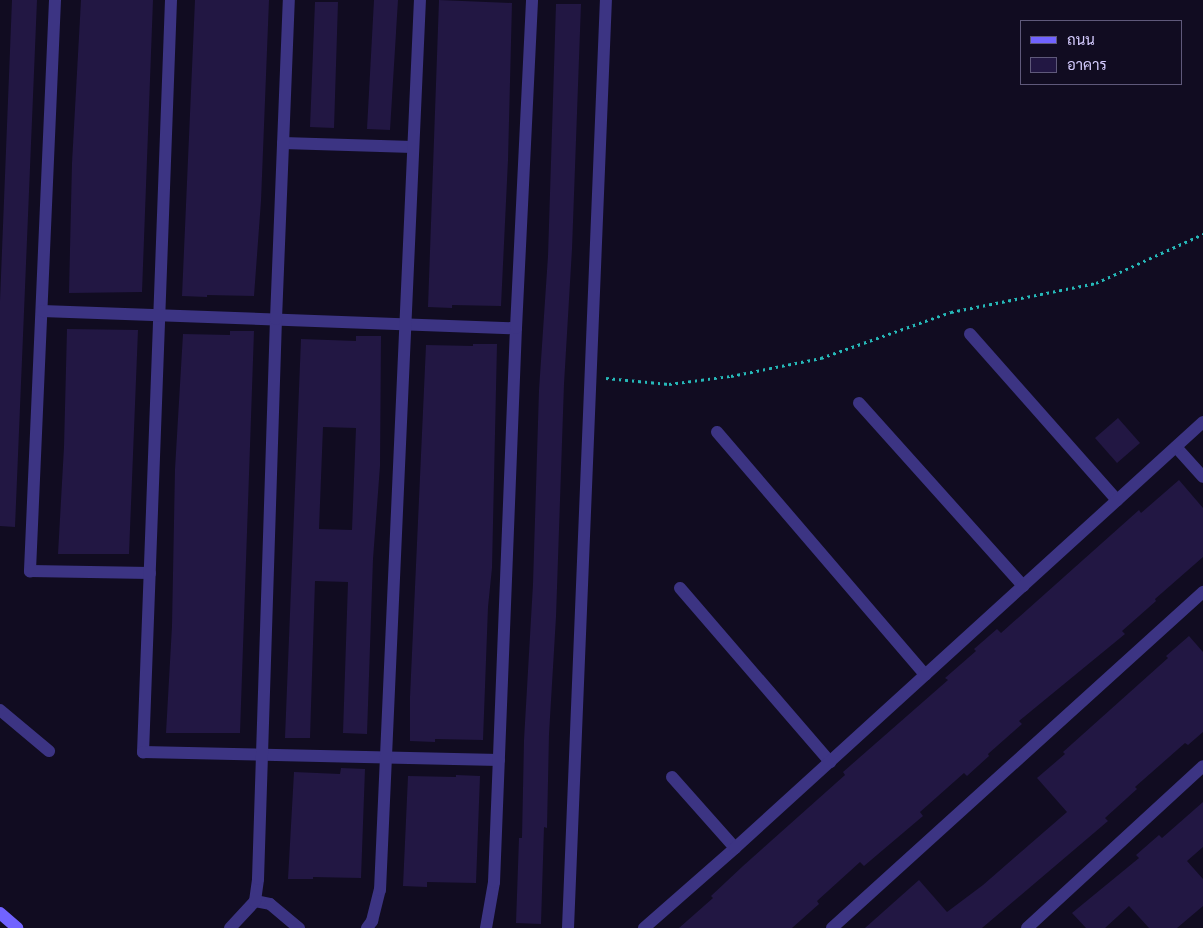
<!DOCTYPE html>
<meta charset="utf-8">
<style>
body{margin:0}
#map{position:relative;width:1203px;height:928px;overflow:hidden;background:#110c21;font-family:Poppins,Sarabun,sans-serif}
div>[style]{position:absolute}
.building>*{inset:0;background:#221743}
.path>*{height:3px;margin-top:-1.5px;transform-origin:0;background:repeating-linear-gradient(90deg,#26b8b8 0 2.5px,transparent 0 6.5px)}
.street>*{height:12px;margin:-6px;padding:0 6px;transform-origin:6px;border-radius:6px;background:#3c3483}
.secondary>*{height:12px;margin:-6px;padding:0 6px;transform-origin:6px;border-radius:6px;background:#7163ff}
span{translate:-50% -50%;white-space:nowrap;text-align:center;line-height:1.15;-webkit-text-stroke:5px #110c21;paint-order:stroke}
.legend{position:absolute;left:1020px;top:20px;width:162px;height:65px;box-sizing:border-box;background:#110c21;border:1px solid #5f597a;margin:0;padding:6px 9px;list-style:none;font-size:15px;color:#d5ccff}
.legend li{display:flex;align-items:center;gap:10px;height:25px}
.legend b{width:25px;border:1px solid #5f597a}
</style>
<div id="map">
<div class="building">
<div style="clip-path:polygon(12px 0,37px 0,15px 527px,0 526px,0 301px)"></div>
<div style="clip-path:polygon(81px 0,153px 0,142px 292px,69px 293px,72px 163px)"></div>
<div style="clip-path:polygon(195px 0,269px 0,261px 201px,254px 296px,207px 295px,207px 297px,182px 296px)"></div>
<div style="clip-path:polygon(374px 0,398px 0,390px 130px,367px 129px)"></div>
<div style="clip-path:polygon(439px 0,512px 3px,508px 160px,501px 306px,452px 305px,452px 308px,428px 307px)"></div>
<div style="clip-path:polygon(315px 2px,338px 2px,334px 128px,310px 127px)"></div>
<div style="clip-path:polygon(556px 4px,581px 4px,572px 249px,564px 384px,556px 617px,549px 734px,547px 828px,544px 827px,541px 924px,516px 923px,519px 838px,522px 838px,524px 740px,533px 584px,539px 390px,548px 256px)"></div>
<div style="clip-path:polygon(67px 329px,138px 330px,129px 554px,58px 554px,64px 447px)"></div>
<div style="clip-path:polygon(230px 331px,254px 331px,240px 733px,166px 733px,172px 626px,175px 469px,183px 334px,230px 335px)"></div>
<div style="clip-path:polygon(evenodd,356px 336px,381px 336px,380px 466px,373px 559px,367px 734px,343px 733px,348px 582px,315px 581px,310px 738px,285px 738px,301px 339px,356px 341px,356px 336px,323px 427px,356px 428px,352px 530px,319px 529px,323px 427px)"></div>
<div style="clip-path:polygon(473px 344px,497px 344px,492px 568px,488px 607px,483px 740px,435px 739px,435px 742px,410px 741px,410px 697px,426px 345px,473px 346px)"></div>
<div style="clip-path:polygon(1118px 418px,1140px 443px,1117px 463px,1095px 438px)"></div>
<div style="clip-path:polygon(1179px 480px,1203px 508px,1203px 557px,1155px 599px,1156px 601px,1122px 631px,1125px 634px,1019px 721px,1022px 724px,988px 754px,989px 756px,967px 776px,964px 773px,920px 812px,923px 816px,864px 866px,860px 862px,817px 901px,819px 904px,792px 928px,679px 928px,713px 898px,711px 896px,743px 866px,845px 775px,843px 772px,948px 680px,945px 678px,976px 651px,974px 649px,997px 629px,1001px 633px,1139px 510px,1141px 513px)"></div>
<div style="clip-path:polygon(1189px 636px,1203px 652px,1203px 732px,1188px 745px,1185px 743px,1135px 787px,1137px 789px,1105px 818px,1108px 821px,982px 928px,865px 928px,919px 880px,947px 912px,983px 885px,1067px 812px,1037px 778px,1065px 754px,1063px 752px,1168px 658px,1166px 656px)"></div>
<div style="clip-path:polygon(341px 768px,365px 769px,361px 878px,313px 877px,313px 879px,288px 879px,294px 772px,340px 774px)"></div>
<div style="clip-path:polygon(456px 775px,480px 776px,476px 883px,427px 882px,427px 887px,403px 886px,408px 776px,456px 777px)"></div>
<div style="clip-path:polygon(1203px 802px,1203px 847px,1187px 861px,1203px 879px,1203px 906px,1177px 928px,1149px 928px,1129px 906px,1105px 928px,1086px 928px,1072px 913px,1139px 858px,1136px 855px,1159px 835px,1162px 838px)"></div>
</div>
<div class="path">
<div style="left:606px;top:378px;width:63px;rotate:5.4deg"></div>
<div style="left:669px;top:384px;width:63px;rotate:-7.4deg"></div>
<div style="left:731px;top:376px;width:92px;rotate:-11.3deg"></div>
<div style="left:821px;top:358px;width:138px;rotate:-19.5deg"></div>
<div style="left:951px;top:312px;width:148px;rotate:-11.3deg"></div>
<div style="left:1096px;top:283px;width:118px;rotate:-24.6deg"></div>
</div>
<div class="street">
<div style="left:55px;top:0;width:572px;rotate:92.51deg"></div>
<div style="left:30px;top:571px;width:120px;rotate:1deg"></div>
<div style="left:171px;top:0;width:753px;rotate:92.13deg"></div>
<div style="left:143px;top:752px;width:356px;rotate:1.3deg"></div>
<div style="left:283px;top:143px;width:130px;rotate:1.8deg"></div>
<div style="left:42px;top:311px;width:474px;rotate:2.1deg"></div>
<div style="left:970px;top:334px;width:222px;rotate:48.5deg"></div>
<div style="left:859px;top:403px;width:246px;rotate:48.1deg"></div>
<div style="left:717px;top:432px;width:320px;rotate:49.4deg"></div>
<div style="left:1176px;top:447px;width:40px;rotate:48deg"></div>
<div style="left:680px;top:588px;width:230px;rotate:49.2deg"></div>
<div style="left:0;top:710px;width:64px;rotate:39.9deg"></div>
<div style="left:672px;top:777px;width:95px;rotate:48.4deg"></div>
<div style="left:255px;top:901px;width:15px;rotate:11deg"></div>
<div style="left:270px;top:904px;width:38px;rotate:40deg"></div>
<div style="left:230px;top:928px;width:37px;rotate:-47deg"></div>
<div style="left:255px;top:901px;width:22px;rotate:-82deg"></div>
<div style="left:258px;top:879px;width:560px;rotate:-88.16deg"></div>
<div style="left:276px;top:319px;width:319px;rotate:-87.7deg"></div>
<div style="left:367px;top:928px;width:9px;rotate:-54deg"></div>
<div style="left:372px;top:921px;width:32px;rotate:-76deg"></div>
<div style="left:380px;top:890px;width:891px;rotate:-87.43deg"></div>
<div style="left:486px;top:928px;width:47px;rotate:-80.1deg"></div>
<div style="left:494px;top:882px;width:554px;rotate:-87.73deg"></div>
<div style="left:516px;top:328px;width:328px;rotate:-87.2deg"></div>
<div style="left:568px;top:928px;width:929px;rotate:-87.66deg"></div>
<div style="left:644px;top:928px;width:121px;rotate:-41.3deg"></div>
<div style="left:735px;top:848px;width:633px;rotate:-42.31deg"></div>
<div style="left:832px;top:928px;width:501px;rotate:-42.17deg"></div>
<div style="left:1027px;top:928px;width:239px;rotate:-42.6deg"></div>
</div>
<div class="secondary">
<div style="left:0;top:913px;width:23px;rotate:41deg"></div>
</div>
<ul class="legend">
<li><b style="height:6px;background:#7163ff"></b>ถนน</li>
<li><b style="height:14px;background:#221743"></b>อาคาร</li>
</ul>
</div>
